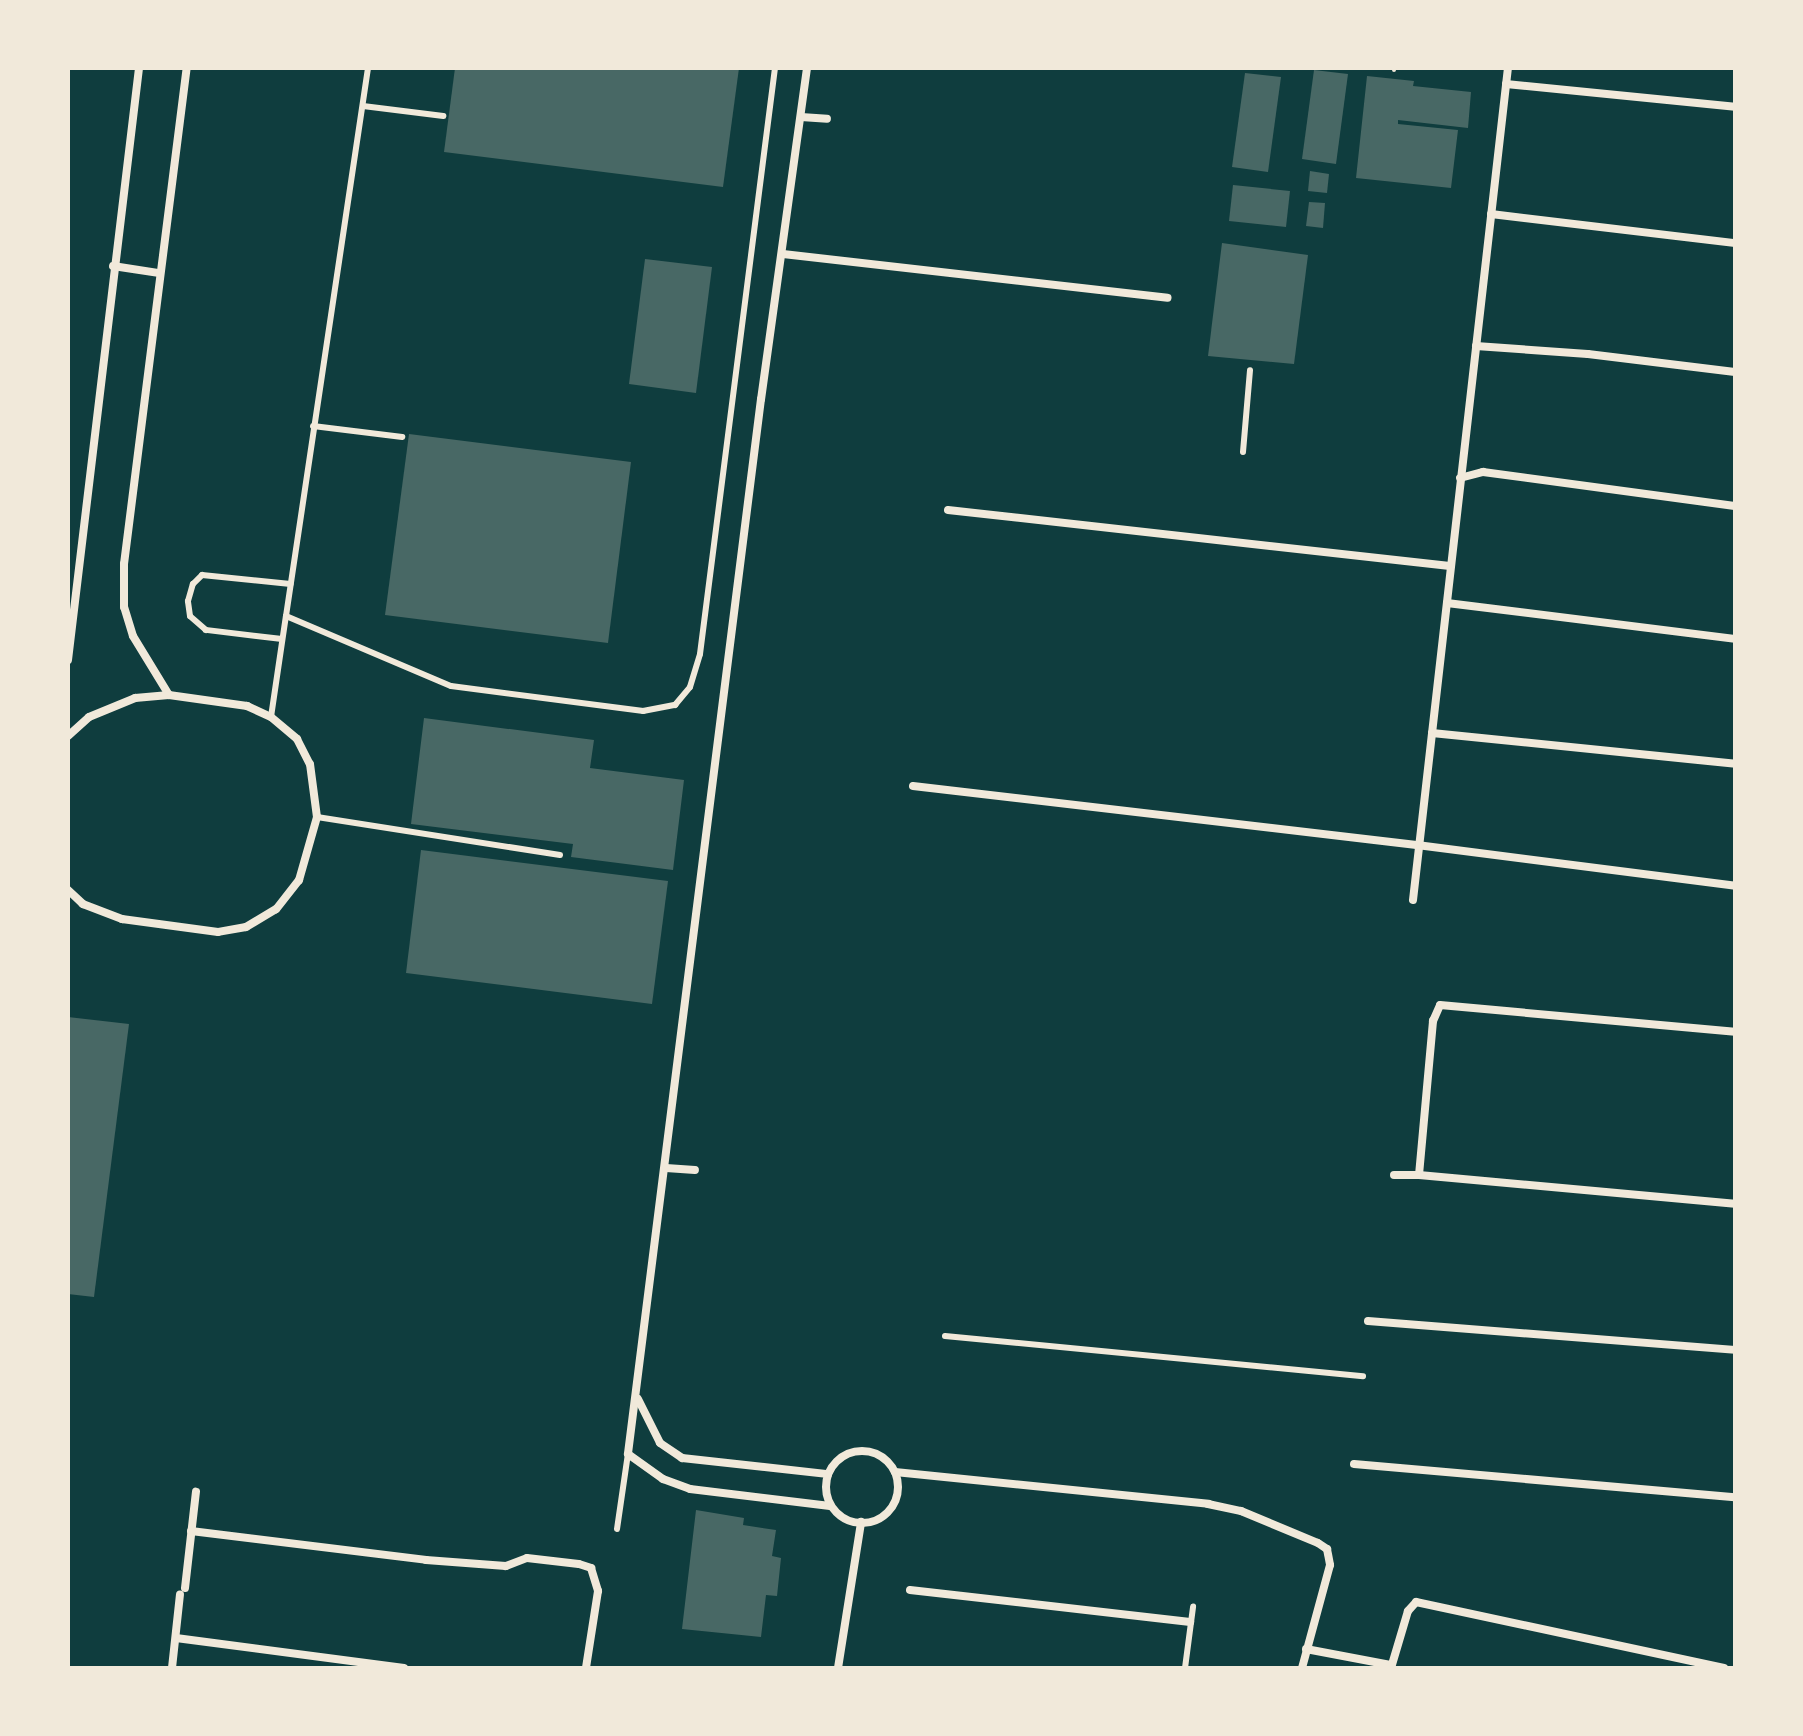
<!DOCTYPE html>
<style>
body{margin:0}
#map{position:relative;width:1803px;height:1736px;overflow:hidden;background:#0f3d3e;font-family:Raleway,sans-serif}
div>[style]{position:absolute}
.building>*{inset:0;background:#486865}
.path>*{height:4px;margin:-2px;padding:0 2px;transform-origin:2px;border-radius:2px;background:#f1e9da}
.service>*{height:6px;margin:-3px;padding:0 3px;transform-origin:3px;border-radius:3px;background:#f1e9da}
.minor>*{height:8px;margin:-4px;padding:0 4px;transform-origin:4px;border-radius:4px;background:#f1e9da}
.minor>.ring{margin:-4px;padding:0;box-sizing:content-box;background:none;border:8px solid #f1e9da;border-radius:50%}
span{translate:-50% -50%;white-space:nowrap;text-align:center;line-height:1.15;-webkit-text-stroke:6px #f1e9da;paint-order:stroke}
.frame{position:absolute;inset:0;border:70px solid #f1e9da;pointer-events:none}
</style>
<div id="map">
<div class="building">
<div style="clip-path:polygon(455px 68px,739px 68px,723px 187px,444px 152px)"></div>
<div style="clip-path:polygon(1314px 70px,1348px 74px,1336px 164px,1302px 159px)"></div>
<div style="clip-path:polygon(1245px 73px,1281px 77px,1268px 172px,1232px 167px)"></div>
<div style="clip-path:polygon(1367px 76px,1414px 81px,1413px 86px,1471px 92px,1468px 128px,1398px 120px,1398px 124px,1458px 130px,1451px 188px,1356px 178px)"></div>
<div style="clip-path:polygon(1310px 171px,1329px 174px,1327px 193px,1308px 191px)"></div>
<div style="clip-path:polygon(1233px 185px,1290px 191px,1286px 227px,1229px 221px)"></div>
<div style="clip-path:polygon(1309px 202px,1325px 203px,1323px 228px,1306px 226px)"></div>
<div style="clip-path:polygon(1222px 243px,1308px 255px,1294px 364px,1208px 356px)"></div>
<div style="clip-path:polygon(645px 259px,712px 267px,696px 393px,629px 384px)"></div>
<div style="clip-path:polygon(409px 434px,631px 462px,608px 643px,385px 615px)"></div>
<div style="clip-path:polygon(424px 718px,594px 740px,590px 768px,684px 780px,673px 870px,571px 857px,573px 844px,411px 824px)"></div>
<div style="clip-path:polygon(421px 850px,668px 881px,652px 1004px,406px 973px)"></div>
<div style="clip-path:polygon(68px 1017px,129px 1024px,94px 1297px,68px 1294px)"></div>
<div style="clip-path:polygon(696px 1510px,744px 1518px,743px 1525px,776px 1530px,772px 1556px,781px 1558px,777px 1596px,766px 1595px,761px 1637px,682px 1629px)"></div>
</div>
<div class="path">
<div style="left:1394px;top:70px;width:2px;rotate:-90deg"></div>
</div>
<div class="service">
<div style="left:368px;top:68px;width:554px;rotate:98.51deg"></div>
<div style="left:286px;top:616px;width:179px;rotate:23deg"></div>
<div style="left:451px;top:686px;width:194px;rotate:7.4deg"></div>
<div style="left:643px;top:711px;width:33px;rotate:-11deg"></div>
<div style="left:675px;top:705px;width:23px;rotate:-50deg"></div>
<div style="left:690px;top:687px;width:34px;rotate:-73deg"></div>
<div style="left:700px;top:654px;width:591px;rotate:-82.71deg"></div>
<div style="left:363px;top:106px;width:81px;rotate:7.1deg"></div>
<div style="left:313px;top:426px;width:90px;rotate:7deg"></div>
<div style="left:1243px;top:452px;width:82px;rotate:-85.1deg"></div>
<div style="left:282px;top:639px;width:77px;rotate:-173.2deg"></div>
<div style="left:206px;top:630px;width:21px;rotate:-139deg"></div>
<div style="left:190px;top:616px;width:15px;rotate:-98deg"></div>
<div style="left:188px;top:601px;width:18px;rotate:-74deg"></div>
<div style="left:193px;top:584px;width:13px;rotate:-45deg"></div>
<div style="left:202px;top:575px;width:89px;rotate:5.8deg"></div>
<div style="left:271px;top:717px;width:102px;rotate:-81.6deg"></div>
<div style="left:317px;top:817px;width:246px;rotate:8.9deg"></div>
<div style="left:945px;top:1336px;width:420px;rotate:5.5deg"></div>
<div style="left:617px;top:1529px;width:76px;rotate:-81.7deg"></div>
<div style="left:1185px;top:1668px;width:62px;rotate:-82.5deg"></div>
</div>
<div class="minor">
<div style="left:807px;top:68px;width:334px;rotate:97.9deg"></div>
<div style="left:761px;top:399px;width:1063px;rotate:97.19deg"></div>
<div style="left:628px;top:1454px;width:43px;rotate:35.5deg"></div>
<div style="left:663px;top:1479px;width:29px;rotate:20deg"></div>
<div style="left:690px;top:1489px;width:141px;rotate:6.9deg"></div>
<div style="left:1506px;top:84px;width:230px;rotate:5.7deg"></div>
<div style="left:801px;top:117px;width:26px;rotate:4deg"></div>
<div style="left:1491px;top:214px;width:246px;rotate:6.8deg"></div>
<div style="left:783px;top:254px;width:387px;rotate:6.5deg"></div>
<div style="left:113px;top:266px;width:47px;rotate:8.7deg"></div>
<div style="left:1476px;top:346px;width:112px;rotate:4.1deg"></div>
<div style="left:1588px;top:354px;width:148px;rotate:7deg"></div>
<div style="left:1460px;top:478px;width:24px;rotate:-15deg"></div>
<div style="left:1483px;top:472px;width:254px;rotate:7.7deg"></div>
<div style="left:948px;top:510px;width:505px;rotate:6.37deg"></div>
<div style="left:1447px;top:603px;width:290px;rotate:7.1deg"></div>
<div style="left:68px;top:660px;width:596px;rotate:-83.16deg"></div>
<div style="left:169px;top:695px;width:69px;rotate:-121.4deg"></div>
<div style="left:133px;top:636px;width:30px;rotate:-107deg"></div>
<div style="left:124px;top:607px;width:43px;rotate:-90deg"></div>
<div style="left:124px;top:564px;width:500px;rotate:-82.8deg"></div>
<div style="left:1432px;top:733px;width:305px;rotate:5.8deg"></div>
<div style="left:68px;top:736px;width:28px;rotate:-42deg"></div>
<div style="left:89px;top:717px;width:50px;rotate:-22.4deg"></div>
<div style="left:135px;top:698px;width:34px;rotate:-5deg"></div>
<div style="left:169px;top:695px;width:79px;rotate:8deg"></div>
<div style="left:247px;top:706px;width:26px;rotate:25deg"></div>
<div style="left:271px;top:717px;width:34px;rotate:40deg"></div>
<div style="left:297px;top:739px;width:28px;rotate:63deg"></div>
<div style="left:310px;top:764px;width:53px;rotate:82.5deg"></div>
<div style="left:317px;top:817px;width:66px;rotate:105.9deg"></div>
<div style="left:299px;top:880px;width:37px;rotate:128deg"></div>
<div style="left:276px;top:909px;width:35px;rotate:149deg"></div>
<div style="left:246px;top:927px;width:28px;rotate:170deg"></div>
<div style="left:218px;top:932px;width:97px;rotate:-172.3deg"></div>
<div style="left:122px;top:919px;width:42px;rotate:-159deg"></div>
<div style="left:83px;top:904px;width:21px;rotate:-137deg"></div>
<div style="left:913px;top:786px;width:507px;rotate:6.68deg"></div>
<div style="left:1417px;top:845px;width:321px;rotate:7.3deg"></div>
<div style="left:1413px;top:900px;width:837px;rotate:-83.49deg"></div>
<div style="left:666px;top:1168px;width:29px;rotate:4deg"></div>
<div style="left:1394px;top:1175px;width:25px"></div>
<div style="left:1419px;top:1175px;width:317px;rotate:5.2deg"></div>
<div style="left:1419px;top:1175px;width:155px;rotate:-84.8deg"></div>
<div style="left:1433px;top:1021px;width:17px;rotate:-66deg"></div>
<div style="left:1440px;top:1005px;width:296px;rotate:5.2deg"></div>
<div style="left:1368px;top:1321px;width:368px;rotate:4.5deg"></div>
<div style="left:638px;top:1399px;width:49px;rotate:63.4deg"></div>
<div style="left:660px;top:1443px;width:27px;rotate:34deg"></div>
<div style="left:682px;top:1458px;width:147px;rotate:6.3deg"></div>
<div class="ring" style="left:826px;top:1451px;width:64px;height:64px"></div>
<div style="left:1354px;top:1464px;width:382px;rotate:5deg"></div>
<div style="left:895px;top:1472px;width:315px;rotate:5.8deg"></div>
<div style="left:1208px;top:1504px;width:34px;rotate:12deg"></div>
<div style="left:1241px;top:1511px;width:83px;rotate:22.6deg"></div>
<div style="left:1318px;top:1543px;width:11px;rotate:34deg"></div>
<div style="left:1327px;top:1549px;width:16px;rotate:79deg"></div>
<div style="left:1330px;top:1565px;width:107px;rotate:105.2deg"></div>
<div style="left:191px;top:1531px;width:237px;rotate:7deg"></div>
<div style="left:426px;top:1560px;width:80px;rotate:4.3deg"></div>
<div style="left:506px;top:1566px;width:22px;rotate:-21deg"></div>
<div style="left:527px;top:1558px;width:52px;rotate:6.6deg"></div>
<div style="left:579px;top:1564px;width:13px;rotate:18deg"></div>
<div style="left:591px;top:1568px;width:24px;rotate:73deg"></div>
<div style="left:598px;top:1591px;width:78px;rotate:98.9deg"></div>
<div style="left:185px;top:1588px;width:97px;rotate:-83.5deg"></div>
<div style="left:910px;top:1590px;width:282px;rotate:6.5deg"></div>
<div style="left:176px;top:1638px;width:230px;rotate:7.5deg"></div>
<div style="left:1306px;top:1649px;width:86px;rotate:10.7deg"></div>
<div style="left:172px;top:1668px;width:74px;rotate:-83.8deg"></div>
<div style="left:838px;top:1668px;width:148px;rotate:-81deg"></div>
<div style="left:1391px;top:1668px;width:59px;rotate:-73.4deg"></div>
<div style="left:1408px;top:1611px;width:12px;rotate:-48deg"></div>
<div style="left:1416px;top:1602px;width:315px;rotate:12.1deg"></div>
</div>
<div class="frame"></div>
</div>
